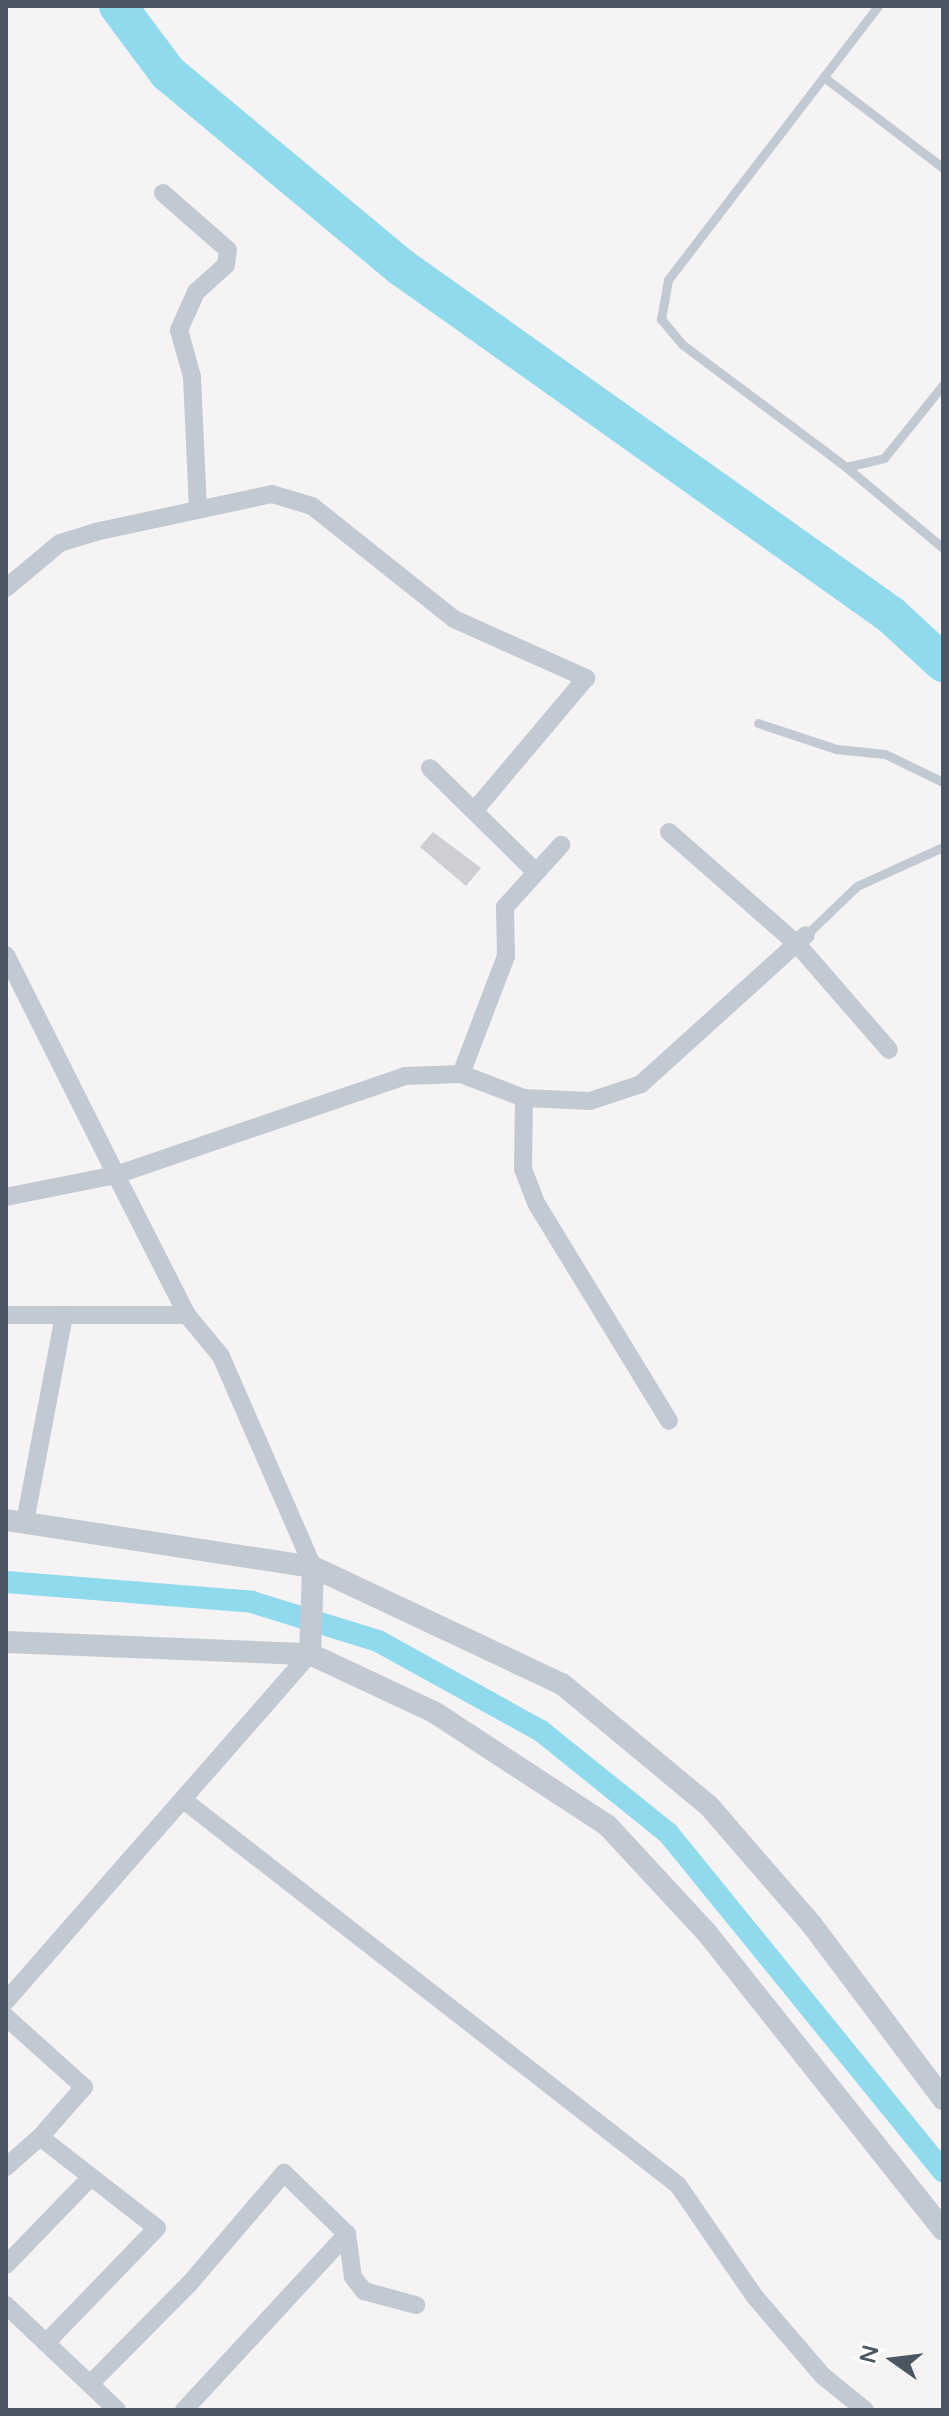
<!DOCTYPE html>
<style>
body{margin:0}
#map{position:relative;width:949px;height:2416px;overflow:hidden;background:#f5f3f3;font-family:"Varela Round",sans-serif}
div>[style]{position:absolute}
.canal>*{height:22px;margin:-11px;padding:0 11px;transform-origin:11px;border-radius:11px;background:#90daee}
.river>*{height:38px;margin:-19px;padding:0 19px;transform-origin:19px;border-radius:19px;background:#90daee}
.building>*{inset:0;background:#cdcfd5}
.service>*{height:9px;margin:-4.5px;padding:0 4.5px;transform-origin:4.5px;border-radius:4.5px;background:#c1cad2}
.minor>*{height:18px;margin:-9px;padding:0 9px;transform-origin:9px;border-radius:9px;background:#c1cad2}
.tertiary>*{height:22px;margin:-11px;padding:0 11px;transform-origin:11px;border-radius:11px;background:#c1cad2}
span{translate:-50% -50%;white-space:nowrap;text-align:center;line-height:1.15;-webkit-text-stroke:6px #fff;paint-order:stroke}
.frame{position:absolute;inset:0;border:8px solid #4a5661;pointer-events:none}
.north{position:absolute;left:853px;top:2320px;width:80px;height:80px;-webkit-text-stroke:6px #fff;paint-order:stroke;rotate:284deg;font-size:22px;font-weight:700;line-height:32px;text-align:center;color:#4a5661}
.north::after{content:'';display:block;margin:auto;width:28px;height:36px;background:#4a5661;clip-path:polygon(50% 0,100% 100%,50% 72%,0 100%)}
</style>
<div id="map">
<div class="canal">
<div style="left:6px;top:1582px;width:247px;rotate:4.6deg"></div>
<div style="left:252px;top:1602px;width:132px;rotate:17.2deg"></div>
<div style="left:378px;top:1641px;width:186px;rotate:28.9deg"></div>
<div style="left:541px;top:1731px;width:163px;rotate:38.8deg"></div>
<div style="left:668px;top:1833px;width:436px;rotate:50.9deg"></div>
</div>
<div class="river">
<div style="left:118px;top:6px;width:84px;rotate:53.3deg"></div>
<div style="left:168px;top:73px;width:303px;rotate:39.8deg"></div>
<div style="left:401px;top:267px;width:601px;rotate:35.38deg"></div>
<div style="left:891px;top:615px;width:71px;rotate:42.7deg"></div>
</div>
<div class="building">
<div style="clip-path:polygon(433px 832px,481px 868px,466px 886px,420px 847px)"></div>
</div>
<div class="service">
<div style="left:878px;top:6px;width:345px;rotate:127.5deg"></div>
<div style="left:668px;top:280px;width:40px;rotate:100deg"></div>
<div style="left:661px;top:319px;width:34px;rotate:50deg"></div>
<div style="left:683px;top:345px;width:204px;rotate:36.8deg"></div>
<div style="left:846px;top:467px;width:39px;rotate:-13deg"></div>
<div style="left:884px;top:458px;width:94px;rotate:-51.1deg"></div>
<div style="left:825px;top:78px;width:148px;rotate:37.3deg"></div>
<div style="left:846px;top:467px;width:126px;rotate:39.9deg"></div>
<div style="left:758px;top:723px;width:82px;rotate:18.4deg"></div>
<div style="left:836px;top:749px;width:49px;rotate:5.8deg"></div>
<div style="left:885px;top:754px;width:64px;rotate:25.8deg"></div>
<div style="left:806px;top:935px;width:71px;rotate:-43.9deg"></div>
<div style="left:857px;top:886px;width:94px;rotate:-24.4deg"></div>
</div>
<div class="minor">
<div style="left:163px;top:193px;width:86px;rotate:41.2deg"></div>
<div style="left:228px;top:250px;width:15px;rotate:98deg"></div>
<div style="left:226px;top:265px;width:40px;rotate:138deg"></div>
<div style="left:196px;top:292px;width:42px;rotate:114.1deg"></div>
<div style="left:179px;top:330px;width:49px;rotate:74.5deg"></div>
<div style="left:192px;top:377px;width:133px;rotate:87.4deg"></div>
<div style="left:6px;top:588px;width:70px;rotate:-39.8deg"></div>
<div style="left:60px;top:543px;width:37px;rotate:-17deg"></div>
<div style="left:95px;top:532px;width:181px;rotate:-12.1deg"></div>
<div style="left:272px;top:494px;width:42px;rotate:16.7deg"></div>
<div style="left:312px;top:506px;width:181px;rotate:38.5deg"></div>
<div style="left:454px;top:619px;width:145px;rotate:24.1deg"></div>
<div style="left:586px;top:678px;width:174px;rotate:130.1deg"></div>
<div style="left:430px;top:768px;width:148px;rotate:44.5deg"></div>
<div style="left:669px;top:832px;width:170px;rotate:41.2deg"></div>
<div style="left:797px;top:944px;width:140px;rotate:49deg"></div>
<div style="left:6px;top:955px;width:246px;rotate:63.4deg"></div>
<div style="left:116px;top:1175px;width:112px;rotate:168.7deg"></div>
<div style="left:461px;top:1074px;width:126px;rotate:-69.1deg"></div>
<div style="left:506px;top:956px;width:49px;rotate:-91.2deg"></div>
<div style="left:505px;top:907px;width:84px;rotate:-47.9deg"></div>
<div style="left:524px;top:1098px;width:71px;rotate:90.8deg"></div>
<div style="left:523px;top:1169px;width:36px;rotate:69deg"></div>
<div style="left:536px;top:1203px;width:255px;rotate:58.6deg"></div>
<div style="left:6px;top:1315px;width:58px"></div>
<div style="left:25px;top:1522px;width:211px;rotate:-79.3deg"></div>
<div style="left:64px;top:1315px;width:123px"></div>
<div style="left:313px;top:1567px;width:230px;rotate:-113.6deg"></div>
<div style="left:221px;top:1356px;width:53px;rotate:-129.7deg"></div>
<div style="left:187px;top:1315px;width:157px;rotate:-116.9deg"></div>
<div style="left:116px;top:1175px;width:305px;rotate:-18.9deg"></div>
<div style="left:405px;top:1076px;width:56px;rotate:-2deg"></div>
<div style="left:461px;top:1074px;width:67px;rotate:20.9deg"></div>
<div style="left:524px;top:1098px;width:66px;rotate:2.6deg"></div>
<div style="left:590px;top:1101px;width:54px;rotate:-18.4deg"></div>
<div style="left:641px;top:1084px;width:222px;rotate:-42.1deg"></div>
<div style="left:186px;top:1802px;width:624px;rotate:37.9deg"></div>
<div style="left:678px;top:2185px;width:136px;rotate:55.5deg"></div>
<div style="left:755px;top:2297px;width:104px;rotate:49.3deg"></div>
<div style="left:823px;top:2376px;width:54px;rotate:39deg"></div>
<div style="left:6px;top:2001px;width:461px;rotate:-48.8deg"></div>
<div style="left:6px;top:2017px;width:105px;rotate:41.9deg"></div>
<div style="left:84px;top:2087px;width:67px;rotate:131.3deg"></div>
<div style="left:40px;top:2137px;width:148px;rotate:37.9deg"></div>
<div style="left:157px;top:2228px;width:160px;rotate:134deg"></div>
<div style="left:6px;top:2167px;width:45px;rotate:-41.4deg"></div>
<div style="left:6px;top:2265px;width:122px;rotate:-46deg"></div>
<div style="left:6px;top:2305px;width:153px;rotate:43.4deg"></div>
<div style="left:90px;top:2384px;width:142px;rotate:-45.3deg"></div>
<div style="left:190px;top:2283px;width:145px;rotate:-49.5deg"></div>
<div style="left:284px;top:2173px;width:88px;rotate:44.1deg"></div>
<div style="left:347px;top:2234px;width:43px;rotate:82.1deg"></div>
<div style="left:353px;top:2277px;width:18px;rotate:52deg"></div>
<div style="left:364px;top:2291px;width:54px;rotate:15.1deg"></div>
<div style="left:184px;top:2410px;width:240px;rotate:-47.2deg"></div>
</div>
<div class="tertiary">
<div style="left:6px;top:1520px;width:311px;rotate:8.7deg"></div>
<div style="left:313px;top:1567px;width:275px;rotate:25.2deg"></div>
<div style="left:562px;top:1684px;width:191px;rotate:39.7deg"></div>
<div style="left:709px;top:1806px;width:157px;rotate:49.1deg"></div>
<div style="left:812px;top:1925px;width:218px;rotate:53deg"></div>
<div style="left:6px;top:1642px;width:304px;rotate:2.3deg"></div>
<div style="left:310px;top:1654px;width:137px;rotate:25.1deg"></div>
<div style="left:434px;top:1712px;width:207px;rotate:33.2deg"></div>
<div style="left:607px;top:1825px;width:147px;rotate:47.2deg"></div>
<div style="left:707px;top:1933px;width:379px;rotate:51.5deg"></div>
<div style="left:310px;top:1654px;width:87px;rotate:-88deg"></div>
</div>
<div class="frame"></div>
<div class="north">N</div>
</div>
